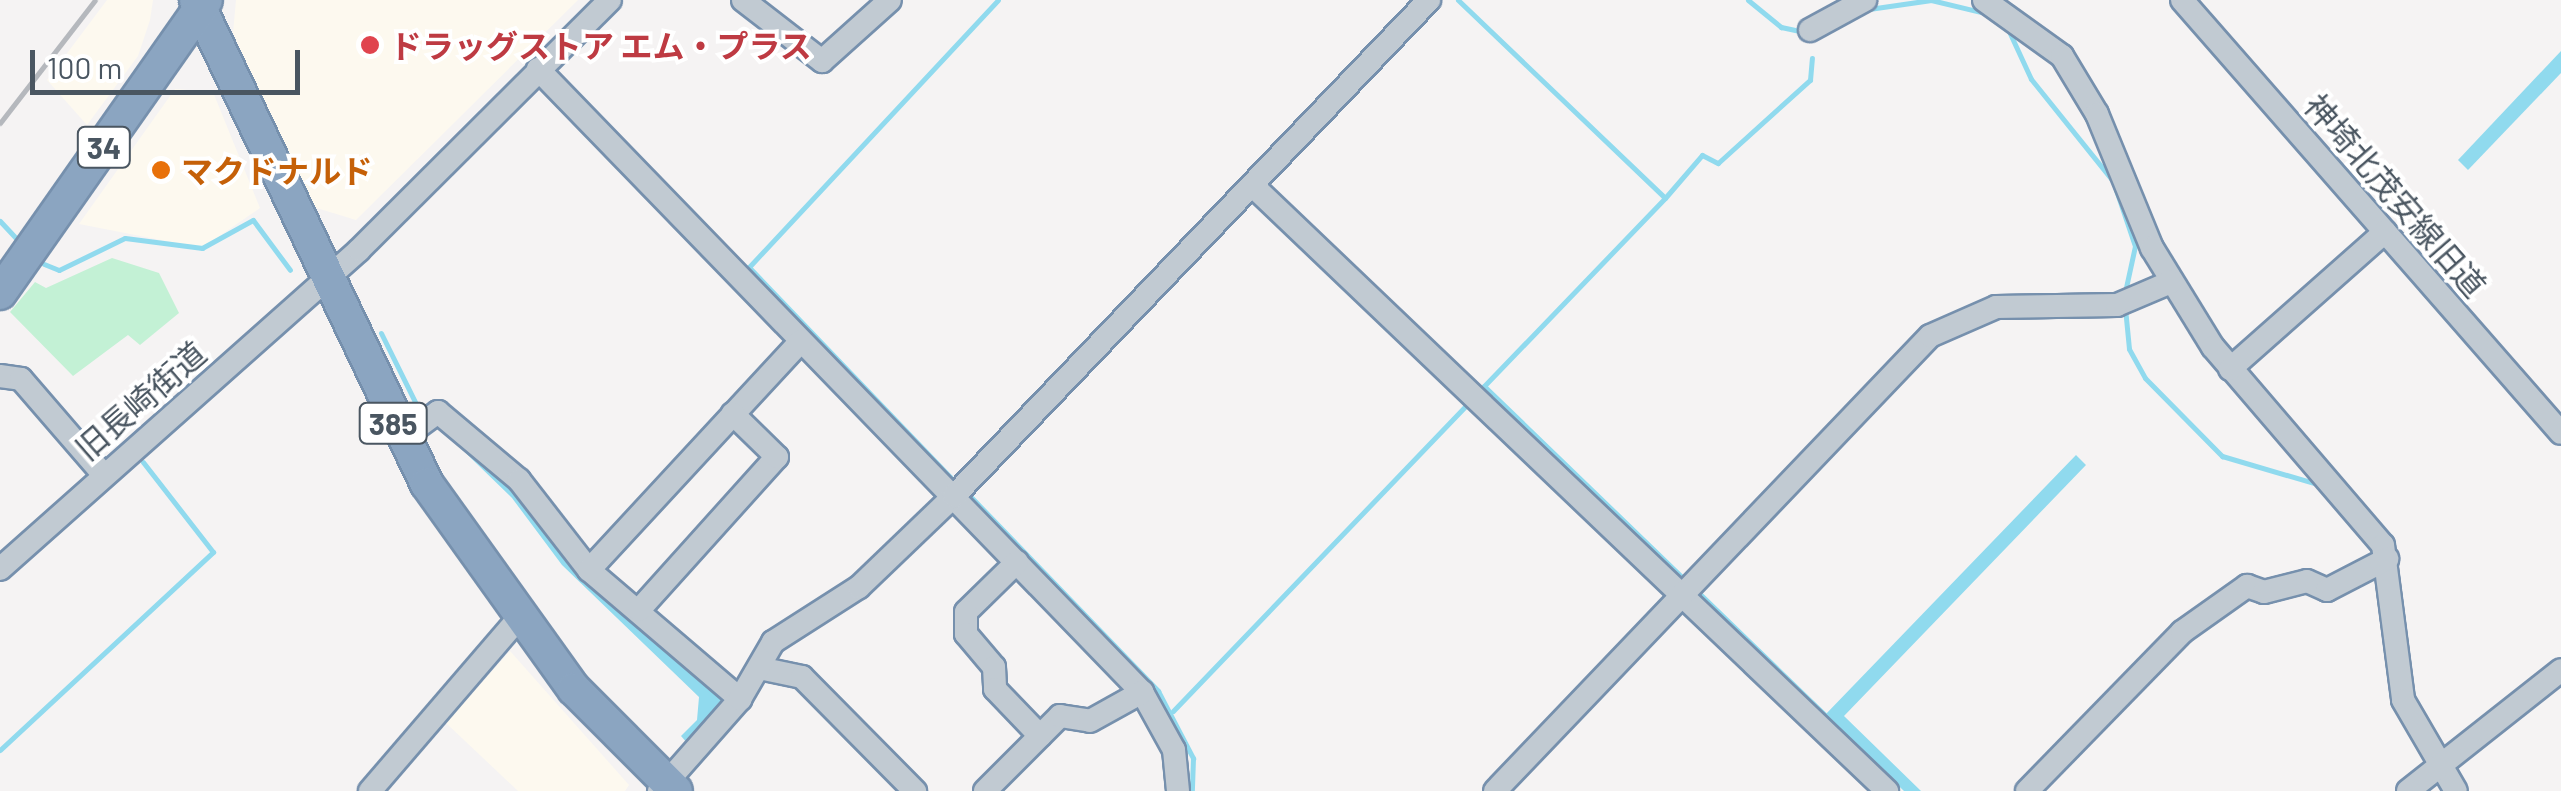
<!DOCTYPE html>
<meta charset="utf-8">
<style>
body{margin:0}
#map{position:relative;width:2561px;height:791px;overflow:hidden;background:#f5f3f3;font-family:Barlow,"Noto Sans JP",sans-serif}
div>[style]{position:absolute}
.commercial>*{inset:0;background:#fdf9ef}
.green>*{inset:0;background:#c3f1d5}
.water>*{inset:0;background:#90daee}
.stream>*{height:5px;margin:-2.5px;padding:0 2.5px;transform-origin:2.5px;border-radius:2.5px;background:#90daee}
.roads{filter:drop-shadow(2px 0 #7690ad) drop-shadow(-2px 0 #7690ad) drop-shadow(0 2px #7690ad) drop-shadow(0 -2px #7690ad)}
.minor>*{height:22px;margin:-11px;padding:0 11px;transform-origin:11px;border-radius:11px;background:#c1cad2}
.highway>*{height:32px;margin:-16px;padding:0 16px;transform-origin:16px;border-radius:16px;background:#8ba5c1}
.rail>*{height:5px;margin:-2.5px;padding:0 2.5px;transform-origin:2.5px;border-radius:2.5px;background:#b5b8bd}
.dots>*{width:28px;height:28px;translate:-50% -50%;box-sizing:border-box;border:5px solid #fff;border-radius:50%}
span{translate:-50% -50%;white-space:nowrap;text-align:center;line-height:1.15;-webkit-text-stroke:8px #fff;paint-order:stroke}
.shield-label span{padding:2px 8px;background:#fff;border:2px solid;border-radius:8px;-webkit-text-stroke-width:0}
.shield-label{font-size:30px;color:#4a5661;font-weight:700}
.health-label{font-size:32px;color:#be3a42;font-weight:700}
.left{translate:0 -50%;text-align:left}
.food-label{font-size:32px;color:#c56008;font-weight:700}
.street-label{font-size:32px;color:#4a5661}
.scale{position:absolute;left:30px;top:50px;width:270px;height:45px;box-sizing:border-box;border:5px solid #4a5661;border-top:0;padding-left:12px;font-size:30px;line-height:35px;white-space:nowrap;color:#4a5661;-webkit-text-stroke:8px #fff;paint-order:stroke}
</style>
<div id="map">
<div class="commercial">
<div style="clip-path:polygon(107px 0,153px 0,150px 20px,138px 56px,87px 125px,47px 80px)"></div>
<div style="clip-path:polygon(236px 0,578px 0,356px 220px,310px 206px,233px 33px)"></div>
<div style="clip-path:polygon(175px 89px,213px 92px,260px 208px,202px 248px,79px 224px)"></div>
<div style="clip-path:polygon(510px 651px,629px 785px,625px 791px,518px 791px,446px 723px)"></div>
</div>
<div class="green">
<div style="clip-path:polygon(112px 258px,159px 273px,179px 313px,140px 345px,128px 335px,73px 376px,10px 312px,35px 282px,46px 288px)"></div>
</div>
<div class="water">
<div style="clip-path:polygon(2561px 51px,2561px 73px,2468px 170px,2458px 160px)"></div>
<div style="clip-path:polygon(441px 429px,516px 488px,565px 557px,727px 703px,688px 744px,681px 736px,697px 720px,699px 697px,562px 565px,512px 498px)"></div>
<div style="clip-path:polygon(2076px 455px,2086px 465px,1844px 716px,1921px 791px,1904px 791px,1825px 715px)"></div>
</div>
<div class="stream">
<div style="left:1458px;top:0;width:286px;rotate:43.7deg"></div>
<div style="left:1665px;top:198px;width:261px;rotate:133.9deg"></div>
<div style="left:1484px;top:386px;width:275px;rotate:44deg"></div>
<div style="left:1748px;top:0;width:43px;rotate:39.3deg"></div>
<div style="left:1781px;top:27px;width:25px;rotate:12deg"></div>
<div style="left:1869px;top:9px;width:63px;rotate:-8.3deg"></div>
<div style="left:1931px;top:0;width:56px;rotate:13.5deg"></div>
<div style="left:2007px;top:27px;width:57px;rotate:65.2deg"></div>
<div style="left:2031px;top:79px;width:131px;rotate:51.2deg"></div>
<div style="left:2113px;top:181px;width:69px;rotate:71.3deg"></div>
<div style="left:2135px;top:246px;width:47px;rotate:102.3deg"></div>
<div style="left:1665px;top:198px;width:57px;rotate:-49.3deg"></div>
<div style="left:1702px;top:155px;width:18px;rotate:27deg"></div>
<div style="left:1718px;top:163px;width:124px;rotate:-42.1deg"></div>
<div style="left:1810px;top:80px;width:22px;rotate:-85deg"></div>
<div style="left:0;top:221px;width:26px;rotate:47deg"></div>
<div style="left:44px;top:264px;width:16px;rotate:22deg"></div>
<div style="left:59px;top:270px;width:73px;rotate:-25.9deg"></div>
<div style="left:125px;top:238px;width:78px;rotate:7.4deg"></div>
<div style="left:202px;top:248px;width:58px;rotate:-28.8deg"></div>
<div style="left:253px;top:220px;width:62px;rotate:53.5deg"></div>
<div style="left:2125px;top:308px;width:41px;rotate:84.4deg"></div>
<div style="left:2129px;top:349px;width:33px;rotate:61deg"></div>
<div style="left:2145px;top:378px;width:110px;rotate:45.4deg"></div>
<div style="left:2222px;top:456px;width:99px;rotate:16.4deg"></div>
<div style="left:381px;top:333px;width:84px;rotate:63.7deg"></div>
<div style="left:953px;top:480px;width:295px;rotate:-133.8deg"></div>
<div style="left:749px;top:267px;width:365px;rotate:-47deg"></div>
<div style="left:970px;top:496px;width:271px;rotate:46deg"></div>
<div style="left:1158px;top:691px;width:76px;rotate:62.4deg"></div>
<div style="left:1193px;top:758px;width:33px;rotate:92deg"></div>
<div style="left:1701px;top:595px;width:173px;rotate:44.1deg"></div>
<div style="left:1173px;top:711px;width:424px;rotate:-46.2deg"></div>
<div style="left:0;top:750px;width:291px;rotate:-42.9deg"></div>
<div style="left:213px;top:552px;width:114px;rotate:-127.9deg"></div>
</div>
<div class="roads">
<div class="minor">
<div style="left:743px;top:0;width:100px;rotate:37.7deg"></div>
<div style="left:822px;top:61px;width:91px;rotate:-41.9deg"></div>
<div style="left:1984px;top:0;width:96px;rotate:35.7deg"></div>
<div style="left:2062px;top:56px;width:68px;rotate:58.9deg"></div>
<div style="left:2097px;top:114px;width:145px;rotate:67.7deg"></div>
<div style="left:2152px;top:248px;width:116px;rotate:58.4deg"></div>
<div style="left:2213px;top:347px;width:261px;rotate:49.4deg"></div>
<div style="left:2383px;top:545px;width:156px;rotate:82.6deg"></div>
<div style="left:2403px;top:700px;width:105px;rotate:59.8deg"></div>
<div style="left:2182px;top:0;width:575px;rotate:48.8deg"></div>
<div style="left:1810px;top:30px;width:63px;rotate:-28.6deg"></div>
<div style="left:538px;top:69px;width:868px;rotate:45.89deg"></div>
<div style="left:1142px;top:692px;width:66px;rotate:61.1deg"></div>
<div style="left:1174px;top:750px;width:41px;rotate:84.4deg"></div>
<div style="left:1252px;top:185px;width:878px;rotate:43.66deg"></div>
<div style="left:2230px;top:369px;width:207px;rotate:-41.5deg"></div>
<div style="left:0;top:376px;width:21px;rotate:8deg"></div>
<div style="left:21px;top:379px;width:127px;rotate:49.2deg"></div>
<div style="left:401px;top:439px;width:46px;rotate:-36.1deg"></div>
<div style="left:438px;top:412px;width:106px;rotate:40deg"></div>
<div style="left:519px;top:480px;width:114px;rotate:52.1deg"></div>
<div style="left:589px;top:570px;width:199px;rotate:40.5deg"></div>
<div style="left:1017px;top:562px;width:71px;rotate:135.6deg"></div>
<div style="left:966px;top:612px;width:22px;rotate:90deg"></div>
<div style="left:966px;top:634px;width:43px;rotate:49.7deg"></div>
<div style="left:994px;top:667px;width:22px;rotate:87deg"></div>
<div style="left:995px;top:689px;width:65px;rotate:46.2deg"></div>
<div style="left:0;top:569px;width:480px;rotate:-41.6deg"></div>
<div style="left:359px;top:250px;width:354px;rotate:-44.9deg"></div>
<div style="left:589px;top:570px;width:312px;rotate:-47.2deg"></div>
<div style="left:639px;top:610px;width:206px;rotate:-48deg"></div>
<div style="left:777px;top:457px;width:62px;rotate:-135.7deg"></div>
<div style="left:759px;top:668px;width:44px;rotate:11.8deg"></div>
<div style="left:802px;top:677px;width:161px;rotate:45.3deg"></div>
<div style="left:370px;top:791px;width:227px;rotate:-49.3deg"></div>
<div style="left:659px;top:791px;width:123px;rotate:-48.6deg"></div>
<div style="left:740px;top:699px;width:66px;rotate:-59.9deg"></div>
<div style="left:773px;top:642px;width:102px;rotate:-32.6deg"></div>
<div style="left:859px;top:587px;width:132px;rotate:-43.8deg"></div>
<div style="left:954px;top:496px;width:687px;rotate:-46.24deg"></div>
<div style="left:985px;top:791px;width:106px;rotate:-45deg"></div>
<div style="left:1060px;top:716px;width:30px;rotate:9deg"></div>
<div style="left:1090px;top:721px;width:60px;rotate:-29.1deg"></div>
<div style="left:1495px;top:791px;width:629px;rotate:-46.29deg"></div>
<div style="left:1930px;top:336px;width:72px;rotate:-23.7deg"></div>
<div style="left:1996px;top:307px;width:121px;rotate:-0.9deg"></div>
<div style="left:2117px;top:305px;width:59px;rotate:-23.1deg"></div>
<div style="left:2027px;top:791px;width:222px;rotate:-45.7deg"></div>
<div style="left:2182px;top:632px;width:80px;rotate:-35.3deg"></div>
<div style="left:2247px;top:586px;width:18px;rotate:19deg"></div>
<div style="left:2264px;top:592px;width:44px;rotate:-14.3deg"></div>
<div style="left:2307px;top:581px;width:22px;rotate:24deg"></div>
<div style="left:2327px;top:590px;width:68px;rotate:-27.3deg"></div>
<div style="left:2408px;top:791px;width:195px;rotate:-38.3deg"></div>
</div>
<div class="highway">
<div style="left:196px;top:0;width:536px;rotate:64.49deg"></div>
<div style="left:427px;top:484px;width:252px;rotate:54.4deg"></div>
<div style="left:574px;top:689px;width:144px;rotate:45deg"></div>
<div style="left:0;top:293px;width:358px;rotate:-54.9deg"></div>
</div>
</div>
<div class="rail">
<div style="left:0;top:123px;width:155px;rotate:-52.3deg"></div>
</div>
<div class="dots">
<div style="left:370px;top:45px;background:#e0444e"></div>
<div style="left:161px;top:170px;background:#e8710a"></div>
</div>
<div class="shield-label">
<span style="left:104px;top:147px">34</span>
<span style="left:393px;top:423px">385</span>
</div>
<div class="health-label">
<span class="left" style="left:390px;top:45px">ドラッグストア エム・プラス</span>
</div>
<div class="food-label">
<span class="left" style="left:181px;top:170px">マクドナルド</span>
</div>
<div class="street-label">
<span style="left:2396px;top:195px;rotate:49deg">神埼北茂安線旧道</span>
<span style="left:140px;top:400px;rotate:-41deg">旧長崎街道</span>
</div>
<div class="scale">100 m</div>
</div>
